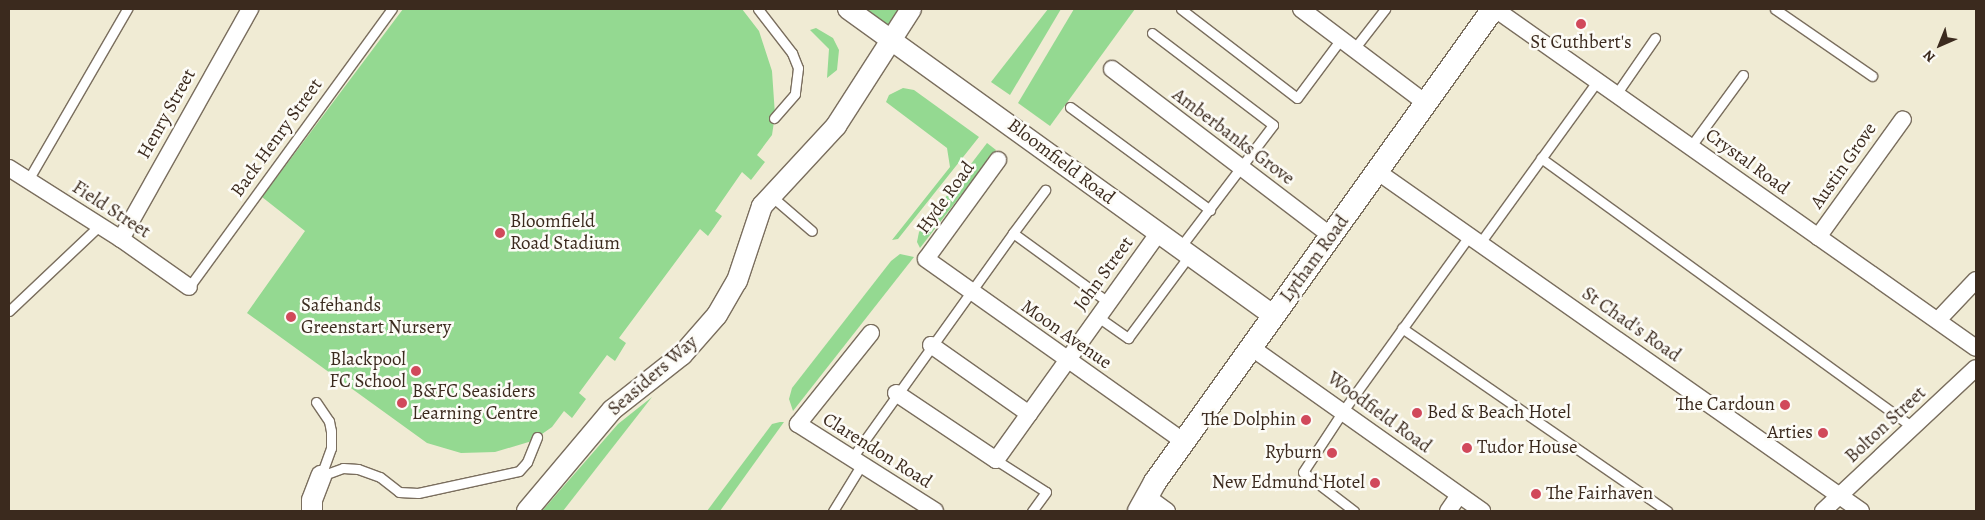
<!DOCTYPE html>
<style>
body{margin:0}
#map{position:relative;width:1985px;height:520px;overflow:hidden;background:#f0ebd4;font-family:Alegreya,serif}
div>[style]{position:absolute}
.green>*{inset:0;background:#94d991}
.roads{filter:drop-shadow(1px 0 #7a6e5e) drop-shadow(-1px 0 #7a6e5e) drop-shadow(0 1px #7a6e5e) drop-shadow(0 -1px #7a6e5e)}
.service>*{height:9px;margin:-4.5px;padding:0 4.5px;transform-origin:4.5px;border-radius:4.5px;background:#fff}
.minor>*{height:16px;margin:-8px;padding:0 8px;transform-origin:8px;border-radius:8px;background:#fff}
.tertiary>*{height:20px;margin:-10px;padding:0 10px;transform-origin:10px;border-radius:10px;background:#fff}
.secondary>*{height:22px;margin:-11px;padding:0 11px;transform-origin:11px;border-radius:11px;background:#fff}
.dots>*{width:14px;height:14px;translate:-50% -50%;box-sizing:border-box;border:2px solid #fdfcf7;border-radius:50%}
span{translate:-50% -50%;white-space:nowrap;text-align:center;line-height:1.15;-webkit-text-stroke:5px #fdfcf7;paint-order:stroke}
.poi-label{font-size:19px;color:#3b2a1e}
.left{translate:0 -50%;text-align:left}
.right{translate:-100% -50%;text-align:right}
.street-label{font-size:19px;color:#3b2a1e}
.frame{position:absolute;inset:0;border:10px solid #3b2a1e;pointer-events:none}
.north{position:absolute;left:1915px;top:20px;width:50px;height:50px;-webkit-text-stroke:4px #fdfcf7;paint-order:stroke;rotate:224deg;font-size:14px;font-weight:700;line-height:20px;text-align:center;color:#3b2a1e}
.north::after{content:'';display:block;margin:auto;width:18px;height:22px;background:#3b2a1e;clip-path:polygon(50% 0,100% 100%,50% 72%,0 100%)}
</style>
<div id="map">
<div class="green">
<div style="clip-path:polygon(403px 9px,742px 9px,759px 31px,772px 71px,775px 115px,772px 135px,757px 155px,765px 162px,751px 180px,742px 172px,715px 211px,722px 216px,708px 236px,700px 229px,619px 338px,626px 343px,615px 361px,607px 355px,579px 393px,586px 399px,572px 418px,564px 411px,552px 427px,532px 441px,495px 452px,461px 453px,427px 443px,247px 313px,305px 231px,262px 197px)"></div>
<div style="clip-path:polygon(857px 9px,911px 9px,894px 40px)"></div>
<div style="clip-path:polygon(1048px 9px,1061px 9px,1010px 95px,991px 82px)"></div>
<div style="clip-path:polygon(1074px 9px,1135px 9px,1050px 126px,1018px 103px)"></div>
<div style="clip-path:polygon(816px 28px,833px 38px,839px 50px,837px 70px,827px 78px,829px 49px,810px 30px)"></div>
<div style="clip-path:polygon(903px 88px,914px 90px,979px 137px,898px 239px,892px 240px,950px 167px,947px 148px,886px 102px,889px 95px)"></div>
<div style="clip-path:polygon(987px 143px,996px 150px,920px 248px,917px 242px,919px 232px)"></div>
<div style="clip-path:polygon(900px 254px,914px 257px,793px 411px,789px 399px,792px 388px,891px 261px)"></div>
<div style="clip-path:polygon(652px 397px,563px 511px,542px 511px,618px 424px)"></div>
<div style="clip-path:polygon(780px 422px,784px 422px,720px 511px,707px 511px,772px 424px)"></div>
</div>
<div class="roads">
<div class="service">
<div style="left:758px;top:9px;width:56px;rotate:52.3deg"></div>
<div style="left:792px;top:53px;width:16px;rotate:68deg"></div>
<div style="left:798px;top:68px;width:26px;rotate:97deg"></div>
<div style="left:795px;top:94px;width:32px;rotate:131deg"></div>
<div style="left:1181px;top:9px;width:146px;rotate:37.5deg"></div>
<div style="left:1297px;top:98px;width:74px;rotate:-53.3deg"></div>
<div style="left:1775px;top:9px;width:118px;rotate:34.6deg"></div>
<div style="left:1152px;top:33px;width:152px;rotate:37.2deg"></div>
<div style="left:1273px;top:125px;width:156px;rotate:127.2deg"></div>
<div style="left:1354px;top:49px;width:51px;rotate:-52.2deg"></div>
<div style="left:1617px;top:93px;width:67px;rotate:-55.4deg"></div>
<div style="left:1070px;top:107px;width:174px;rotate:36.3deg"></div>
<div style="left:1691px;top:146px;width:88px;rotate:-53.8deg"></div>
<div style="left:1541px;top:158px;width:459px;rotate:35.9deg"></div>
<div style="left:28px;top:180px;width:198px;rotate:-59.9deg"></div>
<div style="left:770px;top:195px;width:55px;rotate:40.6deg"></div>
<div style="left:1013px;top:233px;width:54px;rotate:-53.3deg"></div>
<div style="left:1480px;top:243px;width:201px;rotate:-54.1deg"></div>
<div style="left:189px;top:287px;width:344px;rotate:-53.9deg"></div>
<div style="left:9px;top:311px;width:125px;rotate:-43.4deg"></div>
<div style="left:1098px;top:317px;width:37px;rotate:35deg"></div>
<div style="left:1128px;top:338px;width:102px;rotate:-53.4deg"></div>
<div style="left:1402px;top:328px;width:322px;rotate:34.6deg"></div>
<div style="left:316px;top:402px;width:23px;rotate:56deg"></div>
<div style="left:329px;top:421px;width:10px;rotate:79deg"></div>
<div style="left:331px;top:431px;width:17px;rotate:90deg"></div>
<div style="left:331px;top:448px;width:30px;rotate:110deg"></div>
<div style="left:852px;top:458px;width:277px;rotate:-54.4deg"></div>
<div style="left:1013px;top:233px;width:117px;rotate:36deg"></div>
<div style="left:996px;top:460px;width:59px;rotate:32.6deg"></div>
<div style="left:1046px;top:492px;width:24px;rotate:126deg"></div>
<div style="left:321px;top:476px;width:23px;rotate:-20deg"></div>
<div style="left:343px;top:468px;width:15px;rotate:4deg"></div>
<div style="left:358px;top:469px;width:23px;rotate:20deg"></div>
<div style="left:380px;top:477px;width:24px;rotate:38deg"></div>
<div style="left:399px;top:492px;width:19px;rotate:3deg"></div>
<div style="left:418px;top:493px;width:103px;rotate:-12.3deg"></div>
<div style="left:519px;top:471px;width:12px;rotate:-48deg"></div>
<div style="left:527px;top:462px;width:27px;rotate:-68deg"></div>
<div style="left:833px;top:511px;width:55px;rotate:-58.3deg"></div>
<div style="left:1354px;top:511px;width:64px;rotate:-142.6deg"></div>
<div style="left:1303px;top:472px;width:73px;rotate:-56.7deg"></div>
<div style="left:1343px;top:411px;width:216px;rotate:-54.2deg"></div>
</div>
<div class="minor">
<div style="left:1301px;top:9px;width:158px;rotate:37deg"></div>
<div style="left:1495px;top:9px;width:588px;rotate:35.18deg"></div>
<div style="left:1112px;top:69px;width:275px;rotate:37.3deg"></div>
<div style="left:998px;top:160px;width:122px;rotate:126deg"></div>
<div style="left:926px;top:259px;width:316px;rotate:35.3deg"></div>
<div style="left:9px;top:168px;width:133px;rotate:32.4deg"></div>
<div style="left:121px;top:239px;width:83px;rotate:35.2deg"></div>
<div style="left:1378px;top:172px;width:590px;rotate:35.06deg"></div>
<div style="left:1818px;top:237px;width:145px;rotate:-54.2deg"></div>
<div style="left:121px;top:239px;width:264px;rotate:-60.7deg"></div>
<div style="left:1938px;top:320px;width:55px;rotate:-46.5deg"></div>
<div style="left:871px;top:333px;width:117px;rotate:128.7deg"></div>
<div style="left:798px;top:424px;width:162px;rotate:32.4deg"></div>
<div style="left:931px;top:345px;width:120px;rotate:35.1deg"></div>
<div style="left:1252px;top:348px;width:282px;rotate:35.3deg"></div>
<div style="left:896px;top:393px;width:120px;rotate:33.8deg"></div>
<div style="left:996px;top:460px;width:278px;rotate:-54.4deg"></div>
<div style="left:1146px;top:496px;width:26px;rotate:36deg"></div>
<div style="left:1448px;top:511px;width:19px;rotate:-55deg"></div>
<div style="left:1823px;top:511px;width:209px;rotate:-43.1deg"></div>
</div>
<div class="tertiary">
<div style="left:848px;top:9px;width:525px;rotate:35.78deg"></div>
<div style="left:312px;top:511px;width:11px;rotate:-90deg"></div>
<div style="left:312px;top:500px;width:26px;rotate:-69deg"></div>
<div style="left:527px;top:511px;width:132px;rotate:-49.9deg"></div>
<div style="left:612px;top:410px;width:89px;rotate:-38.2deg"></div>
<div style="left:682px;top:355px;width:53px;rotate:-48.8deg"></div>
<div style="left:717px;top:315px;width:39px;rotate:-60deg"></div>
<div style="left:737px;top:281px;width:79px;rotate:-71.6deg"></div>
<div style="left:762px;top:206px;width:109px;rotate:-47.2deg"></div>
<div style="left:836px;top:126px;width:139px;rotate:-57.3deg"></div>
</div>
<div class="secondary">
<div style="left:1139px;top:511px;width:33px;rotate:-61deg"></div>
<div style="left:1155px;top:482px;width:581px;rotate:-54.45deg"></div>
</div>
</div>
<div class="dots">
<div style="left:1581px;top:24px;background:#d1495b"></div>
<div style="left:500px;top:233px;background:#d1495b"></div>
<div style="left:291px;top:317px;background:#d1495b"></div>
<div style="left:416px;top:371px;background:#d1495b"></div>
<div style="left:402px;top:403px;background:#d1495b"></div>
<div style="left:1785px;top:405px;background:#d1495b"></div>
<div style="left:1417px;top:413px;background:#d1495b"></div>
<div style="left:1306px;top:420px;background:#d1495b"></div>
<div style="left:1823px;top:433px;background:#d1495b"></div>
<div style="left:1467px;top:448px;background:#d1495b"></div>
<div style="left:1332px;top:453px;background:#d1495b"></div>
<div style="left:1375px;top:483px;background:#d1495b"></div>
<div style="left:1536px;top:494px;background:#d1495b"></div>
</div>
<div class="poi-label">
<span style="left:1581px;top:43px">St Cuthbert's</span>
<span class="left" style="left:510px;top:233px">Bloomfield<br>Road Stadium</span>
<span class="left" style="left:301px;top:317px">Safehands<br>Greenstart Nursery</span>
<span class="right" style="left:406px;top:371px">Blackpool<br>FC School</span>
<span class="left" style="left:412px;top:403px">B&amp;FC Seasiders<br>Learning Centre</span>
<span class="right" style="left:1775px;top:405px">The Cardoun</span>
<span class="left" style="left:1427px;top:413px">Bed &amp; Beach Hotel</span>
<span class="right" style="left:1296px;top:420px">The Dolphin</span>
<span class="right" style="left:1813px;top:433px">Arties</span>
<span class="left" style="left:1477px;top:448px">Tudor House</span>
<span class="right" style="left:1322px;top:453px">Ryburn</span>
<span class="right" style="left:1365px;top:483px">New Edmund Hotel</span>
<span class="left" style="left:1546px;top:494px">The Fairhaven</span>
</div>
<div class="street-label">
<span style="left:167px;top:114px;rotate:-61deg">Henry Street</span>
<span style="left:1233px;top:137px;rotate:37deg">Amberbanks Grove</span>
<span style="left:277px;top:138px;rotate:-54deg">Back Henry Street</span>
<span style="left:1061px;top:162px;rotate:37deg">Bloomfield Road</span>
<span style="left:1747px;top:162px;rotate:36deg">Crystal Road</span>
<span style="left:1844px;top:166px;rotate:-55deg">Austin Grove</span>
<span style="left:946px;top:198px;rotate:-54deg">Hyde Road</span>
<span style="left:111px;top:210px;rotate:33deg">Field Street</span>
<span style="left:1315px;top:259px;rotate:-54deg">Lytham Road</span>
<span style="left:1104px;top:274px;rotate:-54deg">John Street</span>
<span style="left:1631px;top:325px;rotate:35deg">St Chad's Road</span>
<span style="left:1066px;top:335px;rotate:35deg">Moon Avenue</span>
<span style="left:653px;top:376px;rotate:-41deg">Seasiders Way</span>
<span style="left:1379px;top:413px;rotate:36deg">Woodfield Road</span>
<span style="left:1886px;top:425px;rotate:-43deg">Bolton Street</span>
<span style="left:877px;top:451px;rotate:32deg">Clarendon Road</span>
</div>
<div class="frame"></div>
<div class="north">N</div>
</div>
